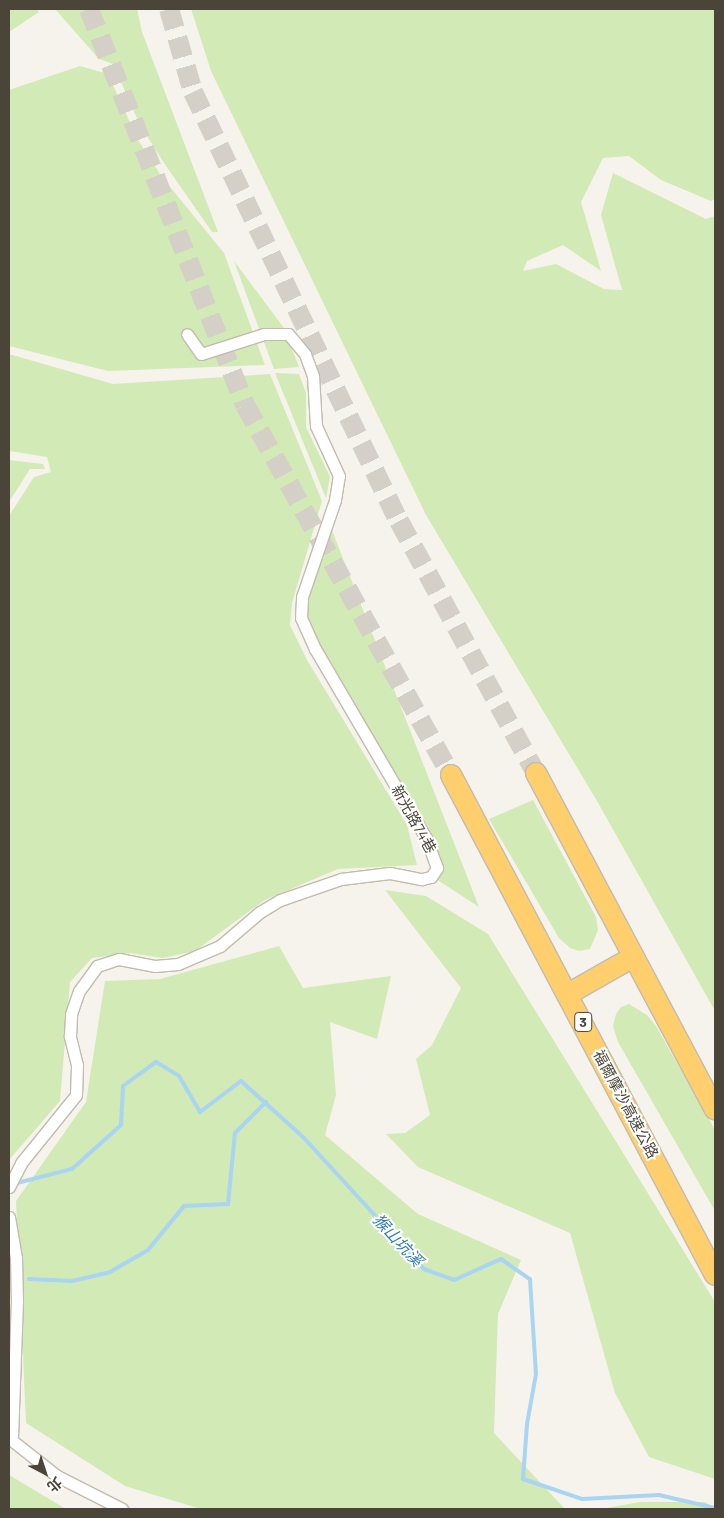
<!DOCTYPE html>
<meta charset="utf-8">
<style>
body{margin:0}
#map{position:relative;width:724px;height:1518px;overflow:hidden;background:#f6f3ec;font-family:Barlow,"Noto Sans TC",sans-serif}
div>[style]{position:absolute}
.green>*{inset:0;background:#d2eab5}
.stream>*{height:4px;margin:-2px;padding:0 2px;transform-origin:2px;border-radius:2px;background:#a9d4f2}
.motorway-tunnel>*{height:20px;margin-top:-10px;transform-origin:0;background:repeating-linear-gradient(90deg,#d4d0c8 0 20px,transparent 0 30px)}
.roads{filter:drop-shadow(1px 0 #c2bbae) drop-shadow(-1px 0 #c2bbae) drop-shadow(0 1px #c2bbae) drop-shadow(0 -1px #c2bbae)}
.minor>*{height:11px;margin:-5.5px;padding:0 5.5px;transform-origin:5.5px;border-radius:5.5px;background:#fff}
.motorway>*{height:20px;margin:-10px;padding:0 10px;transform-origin:10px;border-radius:10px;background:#ffcf6e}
span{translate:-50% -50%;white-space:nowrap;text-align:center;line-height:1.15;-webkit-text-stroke:4px #fff;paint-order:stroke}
.shield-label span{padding:1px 4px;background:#fff;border:1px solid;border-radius:4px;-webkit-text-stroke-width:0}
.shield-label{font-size:14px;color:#4b4439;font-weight:700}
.street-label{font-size:15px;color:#4b4439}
.water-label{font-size:16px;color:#2e7ab2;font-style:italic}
.frame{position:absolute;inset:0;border:10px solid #4b4439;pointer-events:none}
.north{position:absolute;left:20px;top:1448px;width:50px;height:50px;-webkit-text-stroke:4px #fff;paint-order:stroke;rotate:140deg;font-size:14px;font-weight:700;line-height:20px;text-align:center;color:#4b4439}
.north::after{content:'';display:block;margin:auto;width:18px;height:22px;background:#4b4439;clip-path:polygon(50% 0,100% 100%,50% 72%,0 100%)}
</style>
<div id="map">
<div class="green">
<div style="clip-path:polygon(9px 9px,37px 9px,39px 12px,9px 32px)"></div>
<div style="clip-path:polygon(55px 9px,137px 9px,142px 32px,218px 232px,212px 232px,166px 166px,140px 125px,113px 64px,99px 59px)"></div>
<div style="clip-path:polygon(191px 9px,715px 9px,715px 199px,711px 201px,661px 180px,629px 156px,603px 158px,581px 202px,601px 271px,563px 245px,527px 261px,523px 271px,556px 264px,604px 289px,622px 290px,601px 215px,613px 173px,706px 219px,715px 216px,715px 1011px,597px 801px,426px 515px,211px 71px)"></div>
<div style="clip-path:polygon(80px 66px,108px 74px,138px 140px,162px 177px,224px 253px,265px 365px,108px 371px,9px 346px,9px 90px)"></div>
<div style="clip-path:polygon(234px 261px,284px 328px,299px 367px,274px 369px)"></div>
<div style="clip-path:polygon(9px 354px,113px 384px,270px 374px,322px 501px,292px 603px,290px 625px,307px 660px,407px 825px,417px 865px,338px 869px,265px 900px,195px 951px,163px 958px,130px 953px,92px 958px,70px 982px,60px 1101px,9px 1160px,9px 516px,34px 477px,51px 472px,47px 457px,9px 451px)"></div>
<div style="clip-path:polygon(275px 373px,299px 374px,306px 393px,306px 427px,330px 477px,326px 498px)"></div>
<div style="clip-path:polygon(9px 460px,43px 464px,45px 469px,30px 469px,9px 502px)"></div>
<div style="clip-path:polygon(326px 515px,479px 907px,433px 877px,421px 829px,313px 653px,301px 603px)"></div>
<div style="clip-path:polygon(533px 800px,596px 917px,598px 930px,590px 949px,579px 951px,570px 948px,559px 938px,489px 819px)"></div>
<div style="clip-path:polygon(385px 890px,426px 896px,488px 934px,715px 1302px,715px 1479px,649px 1457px,615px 1393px,570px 1233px,418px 1167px,386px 1134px,405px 1133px,430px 1115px,416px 1059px,432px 1045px,461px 988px)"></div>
<div style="clip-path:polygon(279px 946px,303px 988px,391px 976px,377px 1039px,330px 1022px,336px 1095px,325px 1135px,418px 1214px,521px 1260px,498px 1314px,494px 1433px,565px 1509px,201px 1509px,125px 1486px,26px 1423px,16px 1201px,86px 1102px,105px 981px,160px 979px)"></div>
<div style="clip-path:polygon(629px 1004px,647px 1015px,656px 1026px,715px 1130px,715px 1211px,618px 1042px,613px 1026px,616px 1014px,621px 1007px)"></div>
<div style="clip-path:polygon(9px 1475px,66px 1509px,9px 1509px)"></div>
<div style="clip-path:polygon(640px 1502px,705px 1502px,715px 1509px,601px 1509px)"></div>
</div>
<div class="stream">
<div style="left:13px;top:1184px;width:61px;rotate:-14.3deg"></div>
<div style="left:72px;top:1169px;width:66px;rotate:-41.9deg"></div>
<div style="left:121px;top:1125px;width:39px;rotate:-87deg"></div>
<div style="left:123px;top:1086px;width:41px;rotate:-36deg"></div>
<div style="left:156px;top:1062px;width:27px;rotate:31deg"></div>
<div style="left:179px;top:1076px;width:42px;rotate:59.7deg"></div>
<div style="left:200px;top:1112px;width:51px;rotate:-37.1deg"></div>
<div style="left:241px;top:1081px;width:85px;rotate:42.1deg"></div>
<div style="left:304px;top:1138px;width:178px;rotate:47.5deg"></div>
<div style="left:424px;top:1269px;width:32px;rotate:20deg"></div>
<div style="left:454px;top:1280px;width:51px;rotate:-24.1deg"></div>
<div style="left:501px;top:1259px;width:35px;rotate:35deg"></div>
<div style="left:530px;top:1279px;width:95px;rotate:86.4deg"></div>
<div style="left:536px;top:1374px;width:51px;rotate:100.2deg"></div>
<div style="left:527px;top:1424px;width:55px;rotate:94.2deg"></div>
<div style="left:523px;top:1479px;width:62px;rotate:18.7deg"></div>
<div style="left:582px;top:1499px;width:77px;rotate:-3deg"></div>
<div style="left:659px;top:1495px;width:57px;rotate:13.1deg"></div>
<div style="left:29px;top:1279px;width:43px;rotate:2.7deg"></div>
<div style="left:72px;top:1281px;width:39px;rotate:-13deg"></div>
<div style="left:110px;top:1272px;width:44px;rotate:-30.1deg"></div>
<div style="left:148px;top:1250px;width:57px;rotate:-50.7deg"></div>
<div style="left:184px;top:1206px;width:44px;rotate:-2.6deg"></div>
<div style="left:228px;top:1204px;width:71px;rotate:-84.4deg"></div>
<div style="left:235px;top:1133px;width:44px;rotate:-45deg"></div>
</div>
<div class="motorway-tunnel">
<div style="left:89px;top:9px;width:426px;rotate:68.5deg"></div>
<div style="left:245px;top:405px;width:423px;rotate:60.9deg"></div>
<div style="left:169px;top:9px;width:86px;rotate:73.9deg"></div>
<div style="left:193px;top:92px;width:476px;rotate:64.4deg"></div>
<div style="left:399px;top:521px;width:287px;rotate:61.5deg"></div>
</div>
<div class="roads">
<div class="minor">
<div style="left:9px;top:1187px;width:27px;rotate:-63deg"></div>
<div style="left:21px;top:1163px;width:87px;rotate:-51deg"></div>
<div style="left:76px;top:1095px;width:30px;rotate:-88deg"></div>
<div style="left:77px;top:1065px;width:30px;rotate:-104deg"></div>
<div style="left:70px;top:1036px;width:22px;rotate:-87deg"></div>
<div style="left:71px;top:1014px;width:24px;rotate:-71deg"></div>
<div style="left:79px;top:991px;width:31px;rotate:-54deg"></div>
<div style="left:97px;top:966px;width:23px;rotate:-18deg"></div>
<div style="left:119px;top:959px;width:37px;rotate:11deg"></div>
<div style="left:155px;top:966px;width:23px;rotate:-5deg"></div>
<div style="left:178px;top:964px;width:46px;rotate:-23.2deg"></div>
<div style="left:220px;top:946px;width:52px;rotate:-40.4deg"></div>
<div style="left:260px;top:912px;width:23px;rotate:-31deg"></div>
<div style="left:280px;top:900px;width:65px;rotate:-19deg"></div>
<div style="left:341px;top:879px;width:49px;rotate:-7deg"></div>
<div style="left:390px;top:873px;width:33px;rotate:11deg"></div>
<div style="left:422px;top:879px;width:9px;rotate:-13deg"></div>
<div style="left:431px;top:877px;width:11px;rotate:-56deg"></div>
<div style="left:437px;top:868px;width:32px;rotate:-110deg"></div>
<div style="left:426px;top:838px;width:219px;rotate:-120.4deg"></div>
<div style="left:315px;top:649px;width:34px;rotate:-114deg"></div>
<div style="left:301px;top:618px;width:21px;rotate:-87deg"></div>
<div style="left:302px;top:597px;width:102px;rotate:-71.2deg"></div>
<div style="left:335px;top:500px;width:24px;rotate:-81deg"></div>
<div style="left:339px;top:476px;width:55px;rotate:-114.7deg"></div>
<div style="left:316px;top:426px;width:50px;rotate:-93.4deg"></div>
<div style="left:313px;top:376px;width:23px;rotate:-110deg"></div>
<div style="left:305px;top:354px;width:26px;rotate:-130deg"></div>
<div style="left:288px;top:334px;width:24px;rotate:180deg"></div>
<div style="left:264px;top:334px;width:66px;rotate:162.4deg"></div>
<div style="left:201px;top:354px;width:24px;rotate:-125deg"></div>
<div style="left:9px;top:1217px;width:42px;rotate:80.3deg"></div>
<div style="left:16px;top:1258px;width:43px;rotate:88.7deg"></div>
<div style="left:17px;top:1301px;width:138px;rotate:92.1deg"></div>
<div style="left:9px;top:1438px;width:61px;rotate:38.4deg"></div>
<div style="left:57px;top:1476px;width:73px;rotate:26.9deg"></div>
</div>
<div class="motorway">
<div style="left:536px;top:773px;width:381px;rotate:62deg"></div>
<div style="left:451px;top:775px;width:565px;rotate:62.17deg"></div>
<div style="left:568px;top:994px;width:75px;rotate:-29.6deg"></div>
</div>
</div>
<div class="shield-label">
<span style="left:583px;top:1022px">3</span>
</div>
<div class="street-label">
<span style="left:414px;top:819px;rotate:61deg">新光路74巷</span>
<span style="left:626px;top:1104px;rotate:62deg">福爾摩沙高速公路</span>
</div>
<div class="water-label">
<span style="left:398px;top:1240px;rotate:47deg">猴山坑溪</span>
</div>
<div class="frame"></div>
<div class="north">北</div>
</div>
